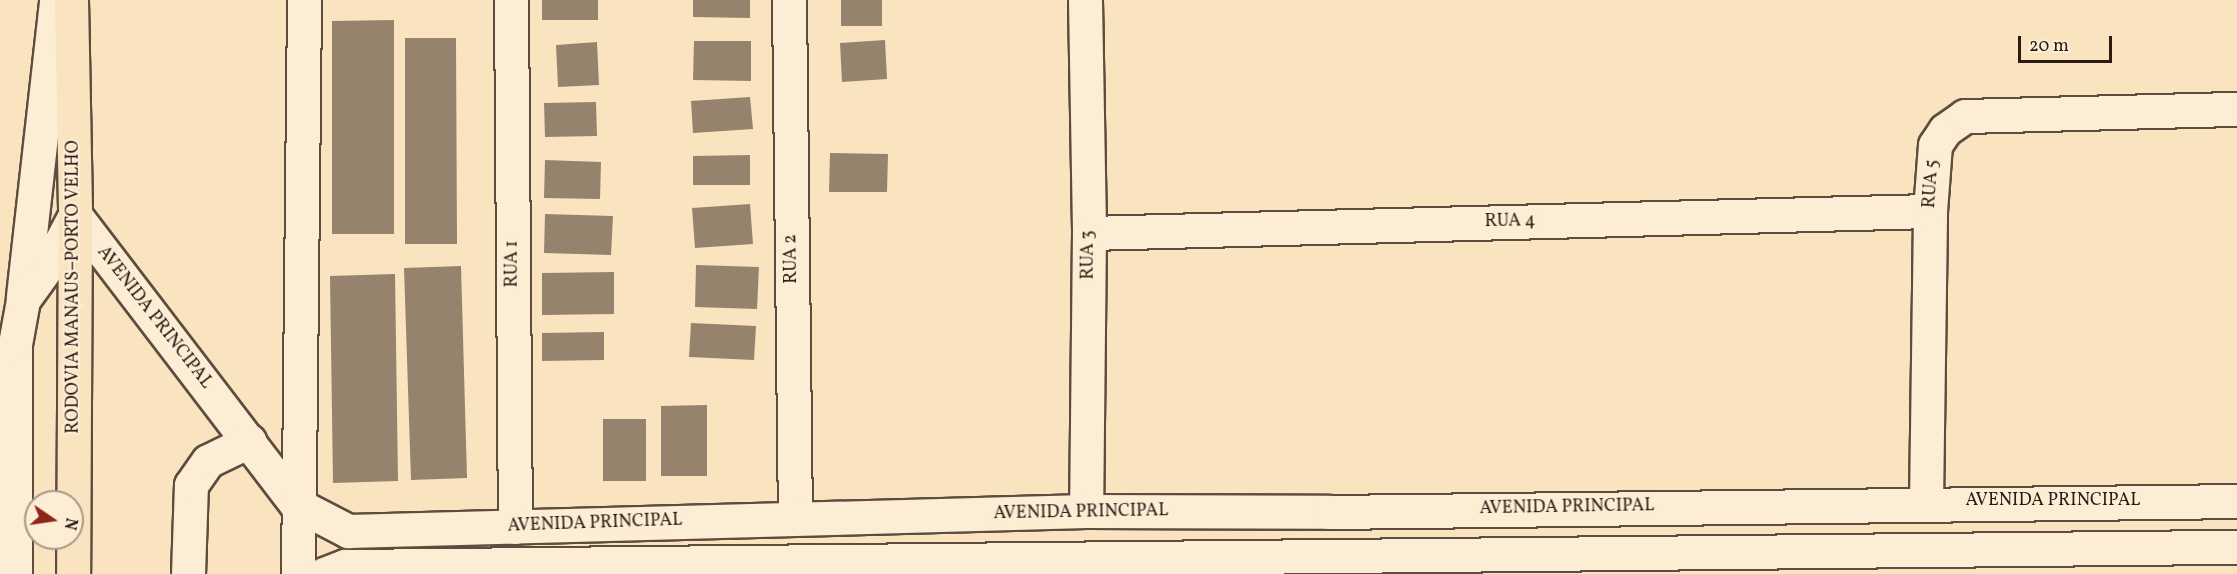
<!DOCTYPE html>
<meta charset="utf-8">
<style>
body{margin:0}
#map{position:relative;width:2237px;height:574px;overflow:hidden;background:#fae4bf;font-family:Vollkorn,serif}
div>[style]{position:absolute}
.building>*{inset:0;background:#96836d}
.roads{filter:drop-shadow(2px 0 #5e4c3f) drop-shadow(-2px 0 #5e4c3f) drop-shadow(0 2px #5e4c3f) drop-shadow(0 -2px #5e4c3f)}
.minor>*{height:33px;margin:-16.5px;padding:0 16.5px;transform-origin:16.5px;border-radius:16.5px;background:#fcedd5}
.trunk>*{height:33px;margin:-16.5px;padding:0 16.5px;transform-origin:16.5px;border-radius:16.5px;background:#fae4bf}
span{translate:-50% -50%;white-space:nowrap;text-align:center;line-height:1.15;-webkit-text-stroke:4.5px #fcedd5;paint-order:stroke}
.street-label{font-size:18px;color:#2a1a14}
.north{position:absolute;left:24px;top:490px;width:60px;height:60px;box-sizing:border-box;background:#fcedd5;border:2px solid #a89988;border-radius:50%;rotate:103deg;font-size:16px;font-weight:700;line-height:24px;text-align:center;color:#2a1a14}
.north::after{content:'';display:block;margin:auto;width:21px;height:27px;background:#8f2418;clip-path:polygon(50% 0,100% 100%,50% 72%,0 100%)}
.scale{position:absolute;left:2018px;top:36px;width:94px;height:27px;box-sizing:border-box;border:3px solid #2a1a14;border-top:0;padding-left:8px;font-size:18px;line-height:21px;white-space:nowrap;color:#2a1a14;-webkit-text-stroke:4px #fcedd5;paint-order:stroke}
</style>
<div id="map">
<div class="building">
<div style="clip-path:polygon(542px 0,598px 0,598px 20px,542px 20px)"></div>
<div style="clip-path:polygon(693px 0,750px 0,750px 18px,693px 17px)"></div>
<div style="clip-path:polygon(841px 0,882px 0,882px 26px,841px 26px)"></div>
<div style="clip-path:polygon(394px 20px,394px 234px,332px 234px,332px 21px)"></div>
<div style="clip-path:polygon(405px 38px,456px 38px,457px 244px,405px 244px)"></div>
<div style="clip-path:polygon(885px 40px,887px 79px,842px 82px,840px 43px)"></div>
<div style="clip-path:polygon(694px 41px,751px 41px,751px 81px,693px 80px)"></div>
<div style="clip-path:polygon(597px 42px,599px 85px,558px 87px,556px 45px)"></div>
<div style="clip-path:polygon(750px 97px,753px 129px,693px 133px,691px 101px)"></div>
<div style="clip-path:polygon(596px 102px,597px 136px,545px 137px,544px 103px)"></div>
<div style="clip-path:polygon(830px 153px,888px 154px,887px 192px,829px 192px)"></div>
<div style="clip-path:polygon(750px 155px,750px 185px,693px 185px,693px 156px)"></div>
<div style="clip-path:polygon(545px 160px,601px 162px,600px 199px,544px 198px)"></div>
<div style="clip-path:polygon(750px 204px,753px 244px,695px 248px,692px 208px)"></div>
<div style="clip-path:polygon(545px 214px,613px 216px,611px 255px,544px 253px)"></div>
<div style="clip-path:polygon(696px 265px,759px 267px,757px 309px,695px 307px)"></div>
<div style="clip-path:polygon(461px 266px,467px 478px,411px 480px,404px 268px)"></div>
<div style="clip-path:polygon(614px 272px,614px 314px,542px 315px,542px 273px)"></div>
<div style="clip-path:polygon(395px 274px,398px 481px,333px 483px,330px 276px)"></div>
<div style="clip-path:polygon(691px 323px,756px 326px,754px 360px,689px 357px)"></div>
<div style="clip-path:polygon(604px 332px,604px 360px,542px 361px,542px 333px)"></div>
<div style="clip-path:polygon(707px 405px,707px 476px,661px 476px,661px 406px)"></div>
<div style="clip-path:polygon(603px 419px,646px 419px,646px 481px,603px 481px)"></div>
</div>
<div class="roads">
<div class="minor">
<div style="left:511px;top:0;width:527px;rotate:89.57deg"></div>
<div style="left:789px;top:0;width:518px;rotate:89.34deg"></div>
<div style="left:1085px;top:0;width:233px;rotate:89deg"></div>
<div style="left:1089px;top:233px;width:278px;rotate:90.6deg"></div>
<div style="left:1089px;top:233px;width:841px;rotate:-1.5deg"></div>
<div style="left:23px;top:296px;width:298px;rotate:-83.6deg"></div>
<div style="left:1926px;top:502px;width:291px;rotate:-89.2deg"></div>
<div style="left:1930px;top:211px;width:66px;rotate:-85.7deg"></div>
<div style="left:1935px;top:145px;width:18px;rotate:-56deg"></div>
<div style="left:1945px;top:130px;width:24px;rotate:-35deg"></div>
<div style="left:1965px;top:116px;width:272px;rotate:-1.5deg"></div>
<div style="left:15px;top:574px;width:230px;rotate:-90deg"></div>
<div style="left:15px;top:344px;width:45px;rotate:-79.7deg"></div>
<div style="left:23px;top:300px;width:44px;rotate:-54.2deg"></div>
<div style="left:49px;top:264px;width:55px;rotate:-62deg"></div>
<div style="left:75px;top:215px;width:364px;rotate:52.6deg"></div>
<div style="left:296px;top:504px;width:59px;rotate:27.4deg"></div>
<div style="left:348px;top:531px;width:738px;rotate:-1.55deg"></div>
<div style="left:1086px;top:511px;width:243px;rotate:0.2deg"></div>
<div style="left:1329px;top:512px;width:908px;rotate:-0.69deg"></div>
<div style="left:188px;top:574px;width:89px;rotate:-88.1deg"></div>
<div style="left:191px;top:485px;width:29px;rotate:-55deg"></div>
<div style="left:208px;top:461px;width:46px;rotate:-26deg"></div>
<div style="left:298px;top:574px;width:574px;rotate:-89.4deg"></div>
<div style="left:324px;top:574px;width:22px;rotate:-21deg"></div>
<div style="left:345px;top:566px;width:1892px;rotate:-0.58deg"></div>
</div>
<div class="trunk">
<div style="left:71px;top:0;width:215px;rotate:88.9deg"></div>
<div style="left:75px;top:215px;width:359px;rotate:90.3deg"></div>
</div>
</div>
<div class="street-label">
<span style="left:1932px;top:184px;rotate:-86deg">RUA 5</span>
<span style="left:1510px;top:222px;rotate:-1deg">RUA 4</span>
<span style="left:1089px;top:255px;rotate:-90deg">RUA 3</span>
<span style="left:792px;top:259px;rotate:-91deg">RUA 2</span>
<span style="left:513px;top:264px;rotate:-90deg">RUA 1</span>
<span style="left:74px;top:287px;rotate:-90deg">RODOVIA MANAUS–PORTO VELHO</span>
<span style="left:154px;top:318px;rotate:52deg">AVENIDA PRINCIPAL</span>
<span style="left:2053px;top:501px">AVENIDA PRINCIPAL</span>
<span style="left:1567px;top:508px;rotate:-1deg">AVENIDA PRINCIPAL</span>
<span style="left:1081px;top:513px;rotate:-1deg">AVENIDA PRINCIPAL</span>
<span style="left:595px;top:524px;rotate:-2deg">AVENIDA PRINCIPAL</span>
</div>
<div class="north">N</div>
<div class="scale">20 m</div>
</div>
